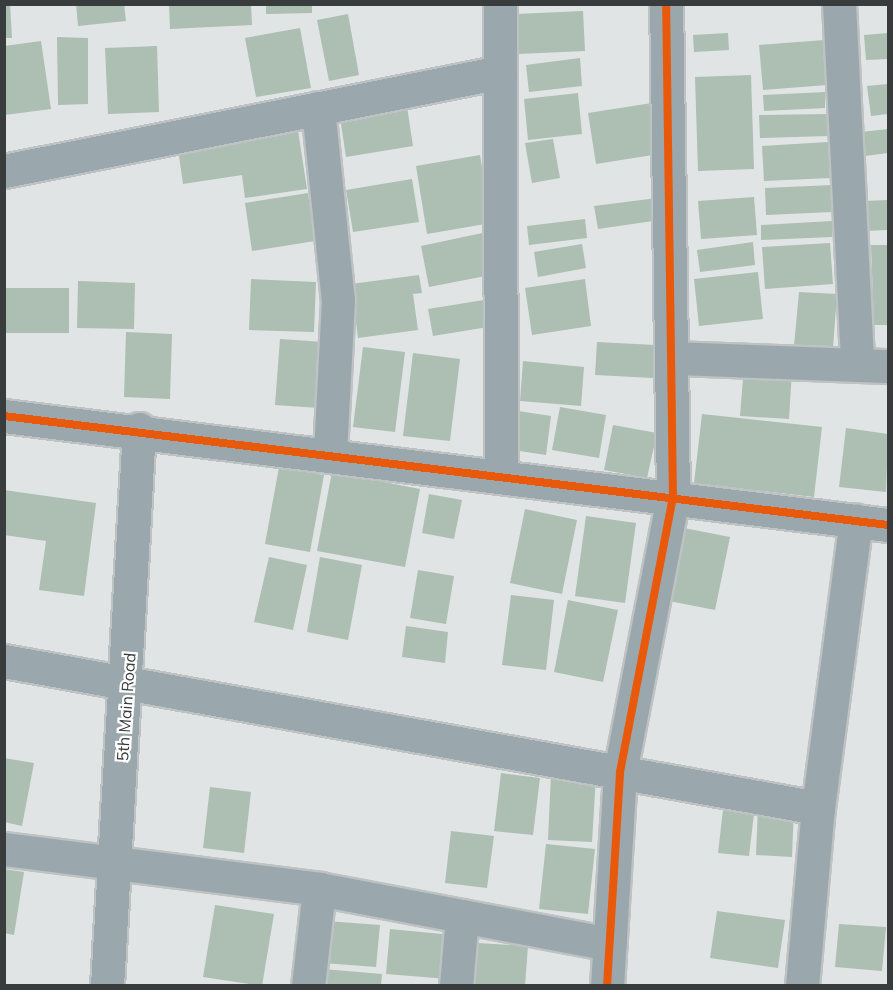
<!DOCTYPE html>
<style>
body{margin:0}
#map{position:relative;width:893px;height:990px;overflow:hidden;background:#e0e4e4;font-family:Mulish,sans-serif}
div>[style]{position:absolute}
.building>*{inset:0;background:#acbfb2}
.roads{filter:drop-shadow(2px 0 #bfc2c2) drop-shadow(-2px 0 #bfc2c2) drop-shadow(0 2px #bfc2c2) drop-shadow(0 -2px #bfc2c2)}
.minor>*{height:33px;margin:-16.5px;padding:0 16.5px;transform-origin:16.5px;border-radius:16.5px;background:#9aa8ad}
.cycleway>*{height:8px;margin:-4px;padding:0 4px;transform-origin:4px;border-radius:4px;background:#e8590c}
span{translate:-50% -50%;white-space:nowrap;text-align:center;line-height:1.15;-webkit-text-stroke:4.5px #fff;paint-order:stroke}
.street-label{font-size:16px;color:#393c3c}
.frame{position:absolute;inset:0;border:6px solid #393c3c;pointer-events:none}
</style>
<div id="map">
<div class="building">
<div style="clip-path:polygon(4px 4px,10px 4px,12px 38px,4px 38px)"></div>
<div style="clip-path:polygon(76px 4px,124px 4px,126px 21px,78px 26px)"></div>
<div style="clip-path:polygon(169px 4px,251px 4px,252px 25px,170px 29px)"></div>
<div style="clip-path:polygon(266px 4px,312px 4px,312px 13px,266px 14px)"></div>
<div style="clip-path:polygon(583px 11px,585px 51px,518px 54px,516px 14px)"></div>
<div style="clip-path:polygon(348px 14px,359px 75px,329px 81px,317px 20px)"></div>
<div style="clip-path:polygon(300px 28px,311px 88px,256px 97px,245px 38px)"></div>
<div style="clip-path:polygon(728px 33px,729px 50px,694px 52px,693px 35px)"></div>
<div style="clip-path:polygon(888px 33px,888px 59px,866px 60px,864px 35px)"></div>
<div style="clip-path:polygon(57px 37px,88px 38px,88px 104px,58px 105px)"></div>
<div style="clip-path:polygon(824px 40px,827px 85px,763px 90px,759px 45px)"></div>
<div style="clip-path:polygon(41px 41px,51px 109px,5px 115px,4px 46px)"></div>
<div style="clip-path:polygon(157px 46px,159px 112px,108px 114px,105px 48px)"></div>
<div style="clip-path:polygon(580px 58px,582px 86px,529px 92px,526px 65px)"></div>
<div style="clip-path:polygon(751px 75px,754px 169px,698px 171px,695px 77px)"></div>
<div style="clip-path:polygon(888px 84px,888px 114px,871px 116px,867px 86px)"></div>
<div style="clip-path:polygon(825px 92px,825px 108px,764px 111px,763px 95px)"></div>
<div style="clip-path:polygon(578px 93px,582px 134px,528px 140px,524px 99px)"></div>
<div style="clip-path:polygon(406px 100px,413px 146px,346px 157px,339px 111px)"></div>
<div style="clip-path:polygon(652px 103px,659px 154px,596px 164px,588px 113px)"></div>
<div style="clip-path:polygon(827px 114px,828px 136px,760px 138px,759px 115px)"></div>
<div style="clip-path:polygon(297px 124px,307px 189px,245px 198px,242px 175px,183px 184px,177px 142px)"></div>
<div style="clip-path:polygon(888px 129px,888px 153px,865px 156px,861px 132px)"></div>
<div style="clip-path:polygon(553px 139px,560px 178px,532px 183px,525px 143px)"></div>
<div style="clip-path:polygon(828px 142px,830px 178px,764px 181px,762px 146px)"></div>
<div style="clip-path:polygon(480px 155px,491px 223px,427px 234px,416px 166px)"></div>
<div style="clip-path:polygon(412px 179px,419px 222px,353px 232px,346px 190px)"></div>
<div style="clip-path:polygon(832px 185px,833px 212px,766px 215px,765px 188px)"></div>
<div style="clip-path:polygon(308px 193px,315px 241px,252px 251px,245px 203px)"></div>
<div style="clip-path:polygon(754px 197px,757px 235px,701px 239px,698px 201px)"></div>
<div style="clip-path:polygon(657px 198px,660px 220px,598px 229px,594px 206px)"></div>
<div style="clip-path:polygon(888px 200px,888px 230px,864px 231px,864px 201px)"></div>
<div style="clip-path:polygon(585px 219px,587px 238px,529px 245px,527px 226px)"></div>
<div style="clip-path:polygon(832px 221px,832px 237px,761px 240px,761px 225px)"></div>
<div style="clip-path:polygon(487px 232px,496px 274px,429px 287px,421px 246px)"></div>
<div style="clip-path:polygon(753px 242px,755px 265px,700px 272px,697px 250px)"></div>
<div style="clip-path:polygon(830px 243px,833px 284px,765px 289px,762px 247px)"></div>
<div style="clip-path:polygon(582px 244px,586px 268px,538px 277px,534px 252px)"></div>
<div style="clip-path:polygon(871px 245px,888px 245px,888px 325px,874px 325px)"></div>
<div style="clip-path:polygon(758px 272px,763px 319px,699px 326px,694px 279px)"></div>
<div style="clip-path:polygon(419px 275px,422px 293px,413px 294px,418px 330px,358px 338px,351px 284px)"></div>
<div style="clip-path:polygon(251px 279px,316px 282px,314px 332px,249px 330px)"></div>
<div style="clip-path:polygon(585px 279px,591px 326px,532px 335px,525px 288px)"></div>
<div style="clip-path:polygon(78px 281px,135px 283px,134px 329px,77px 328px)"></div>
<div style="clip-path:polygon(4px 288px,69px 288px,69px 333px,4px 333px)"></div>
<div style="clip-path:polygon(799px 292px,837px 294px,833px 348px,794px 346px)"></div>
<div style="clip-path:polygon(490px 299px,494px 326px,433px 336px,428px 309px)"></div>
<div style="clip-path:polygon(126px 332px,172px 334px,170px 399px,124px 397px)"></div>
<div style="clip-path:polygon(280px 339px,324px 342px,319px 408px,275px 405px)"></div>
<div style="clip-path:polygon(597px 342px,655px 345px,653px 378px,595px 375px)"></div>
<div style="clip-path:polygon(363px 347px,405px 352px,395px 432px,353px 427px)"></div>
<div style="clip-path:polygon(413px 353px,460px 359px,450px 441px,403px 436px)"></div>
<div style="clip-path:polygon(523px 361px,584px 367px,581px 406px,520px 401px)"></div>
<div style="clip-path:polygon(744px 366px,792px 369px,789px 419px,740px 416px)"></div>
<div style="clip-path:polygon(560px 407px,606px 415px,599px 458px,552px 450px)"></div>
<div style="clip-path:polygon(518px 411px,551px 416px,546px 455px,513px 450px)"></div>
<div style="clip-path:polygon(702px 414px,822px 427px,814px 497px,694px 483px)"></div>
<div style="clip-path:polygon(613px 425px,657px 433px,647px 478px,604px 470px)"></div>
<div style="clip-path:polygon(846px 428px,888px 434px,886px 492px,839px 487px)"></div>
<div style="clip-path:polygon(279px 467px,324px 475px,310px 552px,265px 544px)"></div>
<div style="clip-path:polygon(332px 472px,420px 489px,405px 567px,317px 551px)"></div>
<div style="clip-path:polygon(4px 490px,96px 503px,84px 596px,39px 590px,46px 541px,4px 535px)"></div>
<div style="clip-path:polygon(429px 494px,462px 500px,454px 539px,422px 533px)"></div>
<div style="clip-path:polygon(525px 509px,577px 520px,562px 594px,510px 583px)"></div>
<div style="clip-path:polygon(586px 516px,636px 523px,625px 603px,575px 596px)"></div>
<div style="clip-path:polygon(684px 528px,730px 537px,715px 610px,669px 601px)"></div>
<div style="clip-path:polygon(269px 557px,307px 565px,293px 630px,254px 622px)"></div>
<div style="clip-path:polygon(320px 557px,362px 565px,348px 640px,307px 632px)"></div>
<div style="clip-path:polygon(418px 570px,454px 576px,446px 624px,410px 618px)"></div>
<div style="clip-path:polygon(511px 595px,554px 600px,546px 670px,502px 665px)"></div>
<div style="clip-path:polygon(568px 600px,618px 610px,603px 682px,554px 672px)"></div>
<div style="clip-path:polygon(406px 626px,448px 632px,445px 663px,402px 657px)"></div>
<div style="clip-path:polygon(4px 758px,34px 763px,22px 826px,4px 822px)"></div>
<div style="clip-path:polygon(501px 773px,540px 778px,533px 835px,494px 831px)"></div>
<div style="clip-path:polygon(551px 774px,596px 776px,592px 842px,548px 840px)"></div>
<div style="clip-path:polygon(210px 787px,251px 792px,244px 853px,203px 848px)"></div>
<div style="clip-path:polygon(724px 801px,755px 805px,749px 856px,718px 853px)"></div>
<div style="clip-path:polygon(758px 806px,794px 808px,792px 857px,756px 855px)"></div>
<div style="clip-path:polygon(451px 831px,494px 836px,487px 888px,445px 883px)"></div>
<div style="clip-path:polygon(546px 844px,595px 849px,588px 914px,539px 909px)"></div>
<div style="clip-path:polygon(4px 869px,24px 872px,14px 935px,4px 933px)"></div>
<div style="clip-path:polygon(215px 905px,274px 914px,262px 986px,203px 977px)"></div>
<div style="clip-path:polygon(717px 911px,785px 920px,778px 968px,710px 958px)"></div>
<div style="clip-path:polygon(326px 921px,380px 925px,376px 967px,323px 963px)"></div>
<div style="clip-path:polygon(839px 924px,886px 927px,882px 971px,835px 967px)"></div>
<div style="clip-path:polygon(390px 929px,452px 935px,448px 979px,386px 974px)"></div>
<div style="clip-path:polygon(478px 943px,528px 946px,525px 986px,474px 986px)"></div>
<div style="clip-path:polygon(323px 969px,382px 974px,381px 986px,322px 986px)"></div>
</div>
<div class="roads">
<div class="minor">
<div style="left:500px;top:4px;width:471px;rotate:89.9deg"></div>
<div style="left:839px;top:4px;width:361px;rotate:87.1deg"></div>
<div style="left:318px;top:108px;width:193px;rotate:84.1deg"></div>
<div style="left:338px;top:300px;width:153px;rotate:93deg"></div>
<div style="left:4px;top:171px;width:502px;rotate:-11.27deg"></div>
<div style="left:675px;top:358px;width:213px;rotate:2.2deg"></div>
<div style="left:4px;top:416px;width:891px;rotate:7.03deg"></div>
<div style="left:4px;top:661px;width:827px;rotate:10.24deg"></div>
<div style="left:4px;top:849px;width:318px;rotate:7.2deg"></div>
<div style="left:319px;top:889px;width:296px;rotate:10.7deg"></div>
<div style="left:107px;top:986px;width:558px;rotate:-86.71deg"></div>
<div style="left:308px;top:986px;width:98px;rotate:-83.5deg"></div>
<div style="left:456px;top:986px;width:70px;rotate:-85.1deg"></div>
<div style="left:607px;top:986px;width:214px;rotate:-86.5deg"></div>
<div style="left:620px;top:772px;width:280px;rotate:-79.1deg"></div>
<div style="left:673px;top:497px;width:493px;rotate:-90.8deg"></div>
<div style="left:802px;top:986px;width:179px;rotate:-84.9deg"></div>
<div style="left:818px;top:808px;width:290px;rotate:-82.5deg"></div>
</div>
</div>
<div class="cycleway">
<div style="left:4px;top:416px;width:891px;rotate:7.03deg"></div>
<div style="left:607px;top:986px;width:214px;rotate:-86.5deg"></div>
<div style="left:620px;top:772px;width:280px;rotate:-79.1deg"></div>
<div style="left:673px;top:497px;width:493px;rotate:-90.8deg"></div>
</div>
<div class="street-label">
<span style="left:126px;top:707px;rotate:-86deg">5th Main Road</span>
</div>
<div class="frame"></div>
</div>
